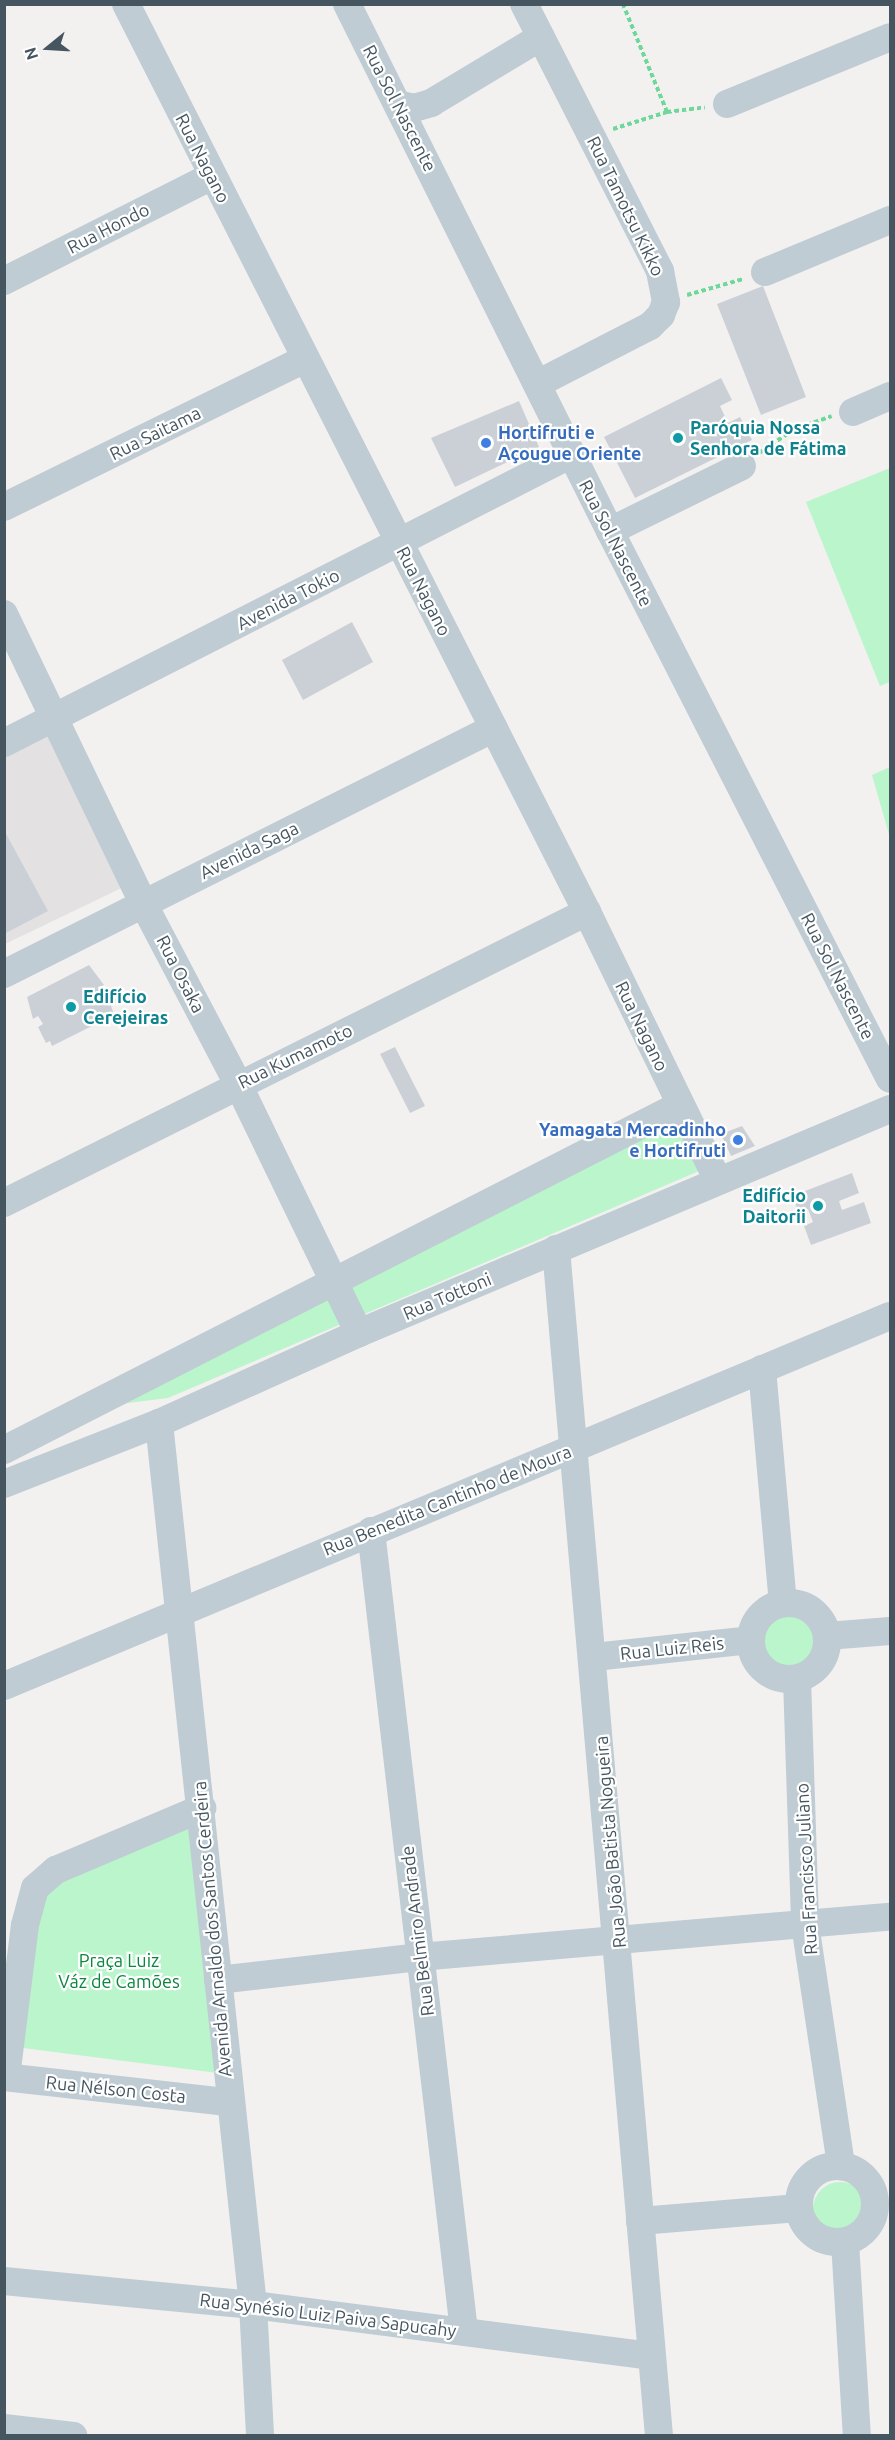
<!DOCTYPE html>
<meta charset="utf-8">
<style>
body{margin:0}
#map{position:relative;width:895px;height:2440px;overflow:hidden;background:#f3f0f0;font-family:Ubuntu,sans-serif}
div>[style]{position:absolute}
.education>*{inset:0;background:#e4e1e2}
.green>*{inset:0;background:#baf5cc}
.round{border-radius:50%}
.building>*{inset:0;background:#cbd0d6}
.path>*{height:4px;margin-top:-2px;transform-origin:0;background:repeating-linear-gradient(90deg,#6ed79a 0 4.5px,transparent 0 7.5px)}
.minor>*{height:28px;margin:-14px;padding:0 14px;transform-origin:14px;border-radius:14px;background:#bfccd3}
.minor>.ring{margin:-14px;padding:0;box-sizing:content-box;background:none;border:28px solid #bfccd3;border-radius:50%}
.dots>*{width:16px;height:16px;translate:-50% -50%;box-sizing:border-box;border:3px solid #fff;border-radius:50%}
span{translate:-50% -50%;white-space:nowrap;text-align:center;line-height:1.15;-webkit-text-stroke:4.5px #fff;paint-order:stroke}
.street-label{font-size:18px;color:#465660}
.culture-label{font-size:18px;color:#0d838f;font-weight:700}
.left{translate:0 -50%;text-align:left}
.right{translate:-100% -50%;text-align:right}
.shop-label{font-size:18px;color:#366cbe;font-weight:700}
.park-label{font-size:18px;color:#0c863f}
.frame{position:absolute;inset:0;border:6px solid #465660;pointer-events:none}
.north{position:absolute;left:18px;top:18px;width:60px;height:60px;-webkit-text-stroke:4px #fff;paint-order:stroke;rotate:252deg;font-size:16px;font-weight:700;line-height:24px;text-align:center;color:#465660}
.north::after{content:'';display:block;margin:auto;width:21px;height:27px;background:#465660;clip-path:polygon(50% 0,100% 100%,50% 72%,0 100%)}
</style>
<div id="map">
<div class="education">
<div style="clip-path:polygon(50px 727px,132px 883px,5px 944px,5px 750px)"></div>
</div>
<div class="green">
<div style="clip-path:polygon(890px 468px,890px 682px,880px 686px,806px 502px)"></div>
<div style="clip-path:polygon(890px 767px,890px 838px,872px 775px)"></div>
<div style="clip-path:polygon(678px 1114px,706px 1168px,168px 1398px,120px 1404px)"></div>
<div class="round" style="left:760px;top:1615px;width:54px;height:54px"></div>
<div style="clip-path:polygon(193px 1825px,218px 2073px,23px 2048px,37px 1918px,51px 1885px)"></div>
<div class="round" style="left:813px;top:2182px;width:54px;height:54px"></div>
</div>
<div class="building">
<div style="clip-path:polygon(763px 286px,806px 397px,761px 415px,717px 304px)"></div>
<div style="clip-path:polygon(721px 378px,732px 400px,720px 406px,728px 423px,740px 417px,752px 440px,635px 498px,604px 437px)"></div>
<div style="clip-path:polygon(519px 401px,539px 447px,455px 487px,431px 438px)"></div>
<div style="clip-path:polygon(352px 622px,373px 662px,303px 700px,282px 660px)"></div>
<div style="clip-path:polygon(4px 830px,48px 911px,4px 934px)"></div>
<div style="clip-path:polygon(89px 965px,104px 985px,98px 987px,102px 995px,107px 993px,114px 1015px,52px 1046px,50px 1041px,46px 1043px,38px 1027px,43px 1024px,38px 1016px,33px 1019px,27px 997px)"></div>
<div style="clip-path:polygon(395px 1047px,425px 1106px,410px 1113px,380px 1054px)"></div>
<div style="clip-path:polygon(742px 1126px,755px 1146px,731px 1156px,721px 1134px)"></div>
<div style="clip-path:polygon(852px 1173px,859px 1193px,839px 1201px,842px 1210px,864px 1202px,871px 1223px,811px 1245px,804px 1226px,813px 1222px,808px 1209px,799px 1213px,792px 1196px)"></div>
</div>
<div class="path">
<div style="left:667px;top:112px;width:38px;rotate:-7deg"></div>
<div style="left:613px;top:129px;width:57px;rotate:-17.5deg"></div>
<div style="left:667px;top:112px;width:117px;rotate:-112.2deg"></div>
<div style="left:687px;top:295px;width:58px;rotate:-15.9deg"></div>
<div style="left:759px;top:453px;width:41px;rotate:-34.1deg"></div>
<div style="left:793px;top:430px;width:41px;rotate:-19.7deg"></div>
</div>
<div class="minor">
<div style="left:126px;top:4px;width:1018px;rotate:63.08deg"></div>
<div style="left:587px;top:912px;width:298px;rotate:64deg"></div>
<div style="left:347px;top:4px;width:589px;rotate:63.48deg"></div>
<div style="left:610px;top:531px;width:615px;rotate:62.94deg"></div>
<div style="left:524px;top:4px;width:300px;rotate:63deg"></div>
<div style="left:660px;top:271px;width:32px;rotate:79deg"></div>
<div style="left:666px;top:302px;width:14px;rotate:111deg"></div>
<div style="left:661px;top:315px;width:16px;rotate:135deg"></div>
<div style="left:650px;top:326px;width:127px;rotate:152.8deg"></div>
<div style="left:398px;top:104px;width:16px;rotate:14deg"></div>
<div style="left:414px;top:108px;width:18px;rotate:-16deg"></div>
<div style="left:431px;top:103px;width:128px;rotate:-31deg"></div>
<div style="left:727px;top:104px;width:176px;rotate:-22.3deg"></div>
<div style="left:765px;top:272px;width:135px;rotate:-22.6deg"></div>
<div style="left:4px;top:281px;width:233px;rotate:-26.8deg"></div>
<div style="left:853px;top:412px;width:40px;rotate:-23.4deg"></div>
<div style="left:4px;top:507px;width:335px;rotate:-26.2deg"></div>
<div style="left:610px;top:531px;width:147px;rotate:-26.2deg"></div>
<div style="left:4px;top:614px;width:321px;rotate:64.3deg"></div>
<div style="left:143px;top:903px;width:204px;rotate:62.3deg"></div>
<div style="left:238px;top:1084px;width:277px;rotate:64.1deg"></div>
<div style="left:4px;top:743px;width:637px;rotate:-26.97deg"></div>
<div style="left:4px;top:974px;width:548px;rotate:-26.66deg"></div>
<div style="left:4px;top:1203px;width:652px;rotate:-26.53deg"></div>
<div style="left:556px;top:1249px;width:1191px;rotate:85.04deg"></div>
<div style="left:762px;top:1369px;width:235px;rotate:84.9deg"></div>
<div style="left:159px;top:1423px;width:887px;rotate:83.92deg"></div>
<div style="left:253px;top:2305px;width:131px;rotate:86.9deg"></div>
<div style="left:4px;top:1450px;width:759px;rotate:-27.04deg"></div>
<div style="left:4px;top:1484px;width:167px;rotate:-21.5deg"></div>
<div style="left:159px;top:1423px;width:219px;rotate:-24.2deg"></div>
<div style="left:359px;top:1333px;width:576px;rotate:-22.87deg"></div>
<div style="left:371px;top:1531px;width:805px;rotate:83.37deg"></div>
<div class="ring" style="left:751px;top:1603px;width:48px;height:48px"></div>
<div style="left:827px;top:1636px;width:63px;rotate:-4.5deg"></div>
<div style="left:594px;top:1657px;width:157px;rotate:-6.2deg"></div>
<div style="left:797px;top:1679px;width:245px;rotate:88.1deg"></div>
<div style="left:805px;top:1924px;width:245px;rotate:81.5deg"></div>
<div style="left:4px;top:1686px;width:960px;rotate:-22.67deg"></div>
<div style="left:218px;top:1980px;width:202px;rotate:-6.5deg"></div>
<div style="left:419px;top:1957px;width:473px;rotate:-4.9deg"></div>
<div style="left:4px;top:2077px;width:225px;rotate:6.4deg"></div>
<div style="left:6px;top:2077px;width:153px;rotate:-82.9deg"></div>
<div style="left:25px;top:1925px;width:38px;rotate:-75deg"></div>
<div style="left:35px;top:1888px;width:28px;rotate:-41deg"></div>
<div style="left:56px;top:1870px;width:159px;rotate:-23deg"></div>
<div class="ring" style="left:799px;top:2166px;width:48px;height:48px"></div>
<div style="left:640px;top:2221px;width:159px;rotate:-4.7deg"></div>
<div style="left:845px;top:2242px;width:194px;rotate:86.5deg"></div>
<div style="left:4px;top:2281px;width:250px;rotate:5.5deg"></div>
<div style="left:253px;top:2305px;width:401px;rotate:7.3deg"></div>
<div style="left:4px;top:2428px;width:70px;rotate:6.5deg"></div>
</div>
<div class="dots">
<div style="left:678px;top:438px;background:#0f9aa8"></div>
<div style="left:486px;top:443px;background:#3f7fe0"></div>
<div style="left:71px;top:1007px;background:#0f9aa8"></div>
<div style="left:738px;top:1140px;background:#3f7fe0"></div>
<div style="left:818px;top:1206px;background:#0f9aa8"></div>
</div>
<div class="street-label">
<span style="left:400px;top:108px;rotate:63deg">Rua Sol Nascente</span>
<span style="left:203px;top:158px;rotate:63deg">Rua Nagano</span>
<span style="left:626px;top:206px;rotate:64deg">Rua Tamotsu Kikko</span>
<span style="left:108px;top:228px;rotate:-27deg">Rua Hondo</span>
<span style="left:155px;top:433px;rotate:-26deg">Rua Saitama</span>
<span style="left:616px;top:543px;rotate:63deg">Rua Sol Nascente</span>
<span style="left:424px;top:591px;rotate:63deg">Rua Nagano</span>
<span style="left:288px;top:599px;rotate:-27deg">Avenida Tokio</span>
<span style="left:249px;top:850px;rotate:-26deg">Avenida Saga</span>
<span style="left:181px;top:974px;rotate:63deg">Rua Osaka</span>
<span style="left:838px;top:976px;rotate:63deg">Rua Sol Nascente</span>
<span style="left:642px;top:1026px;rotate:64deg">Rua Nagano</span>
<span style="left:295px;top:1056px;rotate:-26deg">Rua Kumamoto</span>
<span style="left:447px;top:1296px;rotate:-23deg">Rua Tottoni</span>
<span style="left:447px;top:1500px;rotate:-22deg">Rua Benedita Cantinho de Moura</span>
<span style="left:672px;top:1648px;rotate:-6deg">Rua Luiz Reis</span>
<span style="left:610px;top:1842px;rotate:-95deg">Rua João Batista Nogueira</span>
<span style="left:806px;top:1869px;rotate:-93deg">Rua Francisco Juliano</span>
<span style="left:212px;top:1929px;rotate:-95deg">Avenida Arnaldo dos Santos Cerdeira</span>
<span style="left:417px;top:1931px;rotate:-97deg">Rua Belmiro Andrade</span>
<span style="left:116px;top:2089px;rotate:6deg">Rua Nélson Costa</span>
<span style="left:328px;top:2315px;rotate:7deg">Rua Synésio Luiz Paiva Sapucahy</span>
</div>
<div class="culture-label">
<span class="left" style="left:690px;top:438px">Paróquia Nossa<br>Senhora de Fátima</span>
<span class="left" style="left:83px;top:1007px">Edifício<br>Cerejeiras</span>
<span class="right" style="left:806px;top:1206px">Edifício<br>Daitorii</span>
</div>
<div class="shop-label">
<span class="left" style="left:498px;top:443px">Hortifruti e<br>Açougue Oriente</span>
<span class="right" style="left:726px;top:1140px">Yamagata Mercadinho<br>e Hortifruti</span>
</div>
<div class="park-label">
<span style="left:119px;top:1971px">Praça Luiz<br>Váz de Camões</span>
</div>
<div class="frame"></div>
<div class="north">N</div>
</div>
